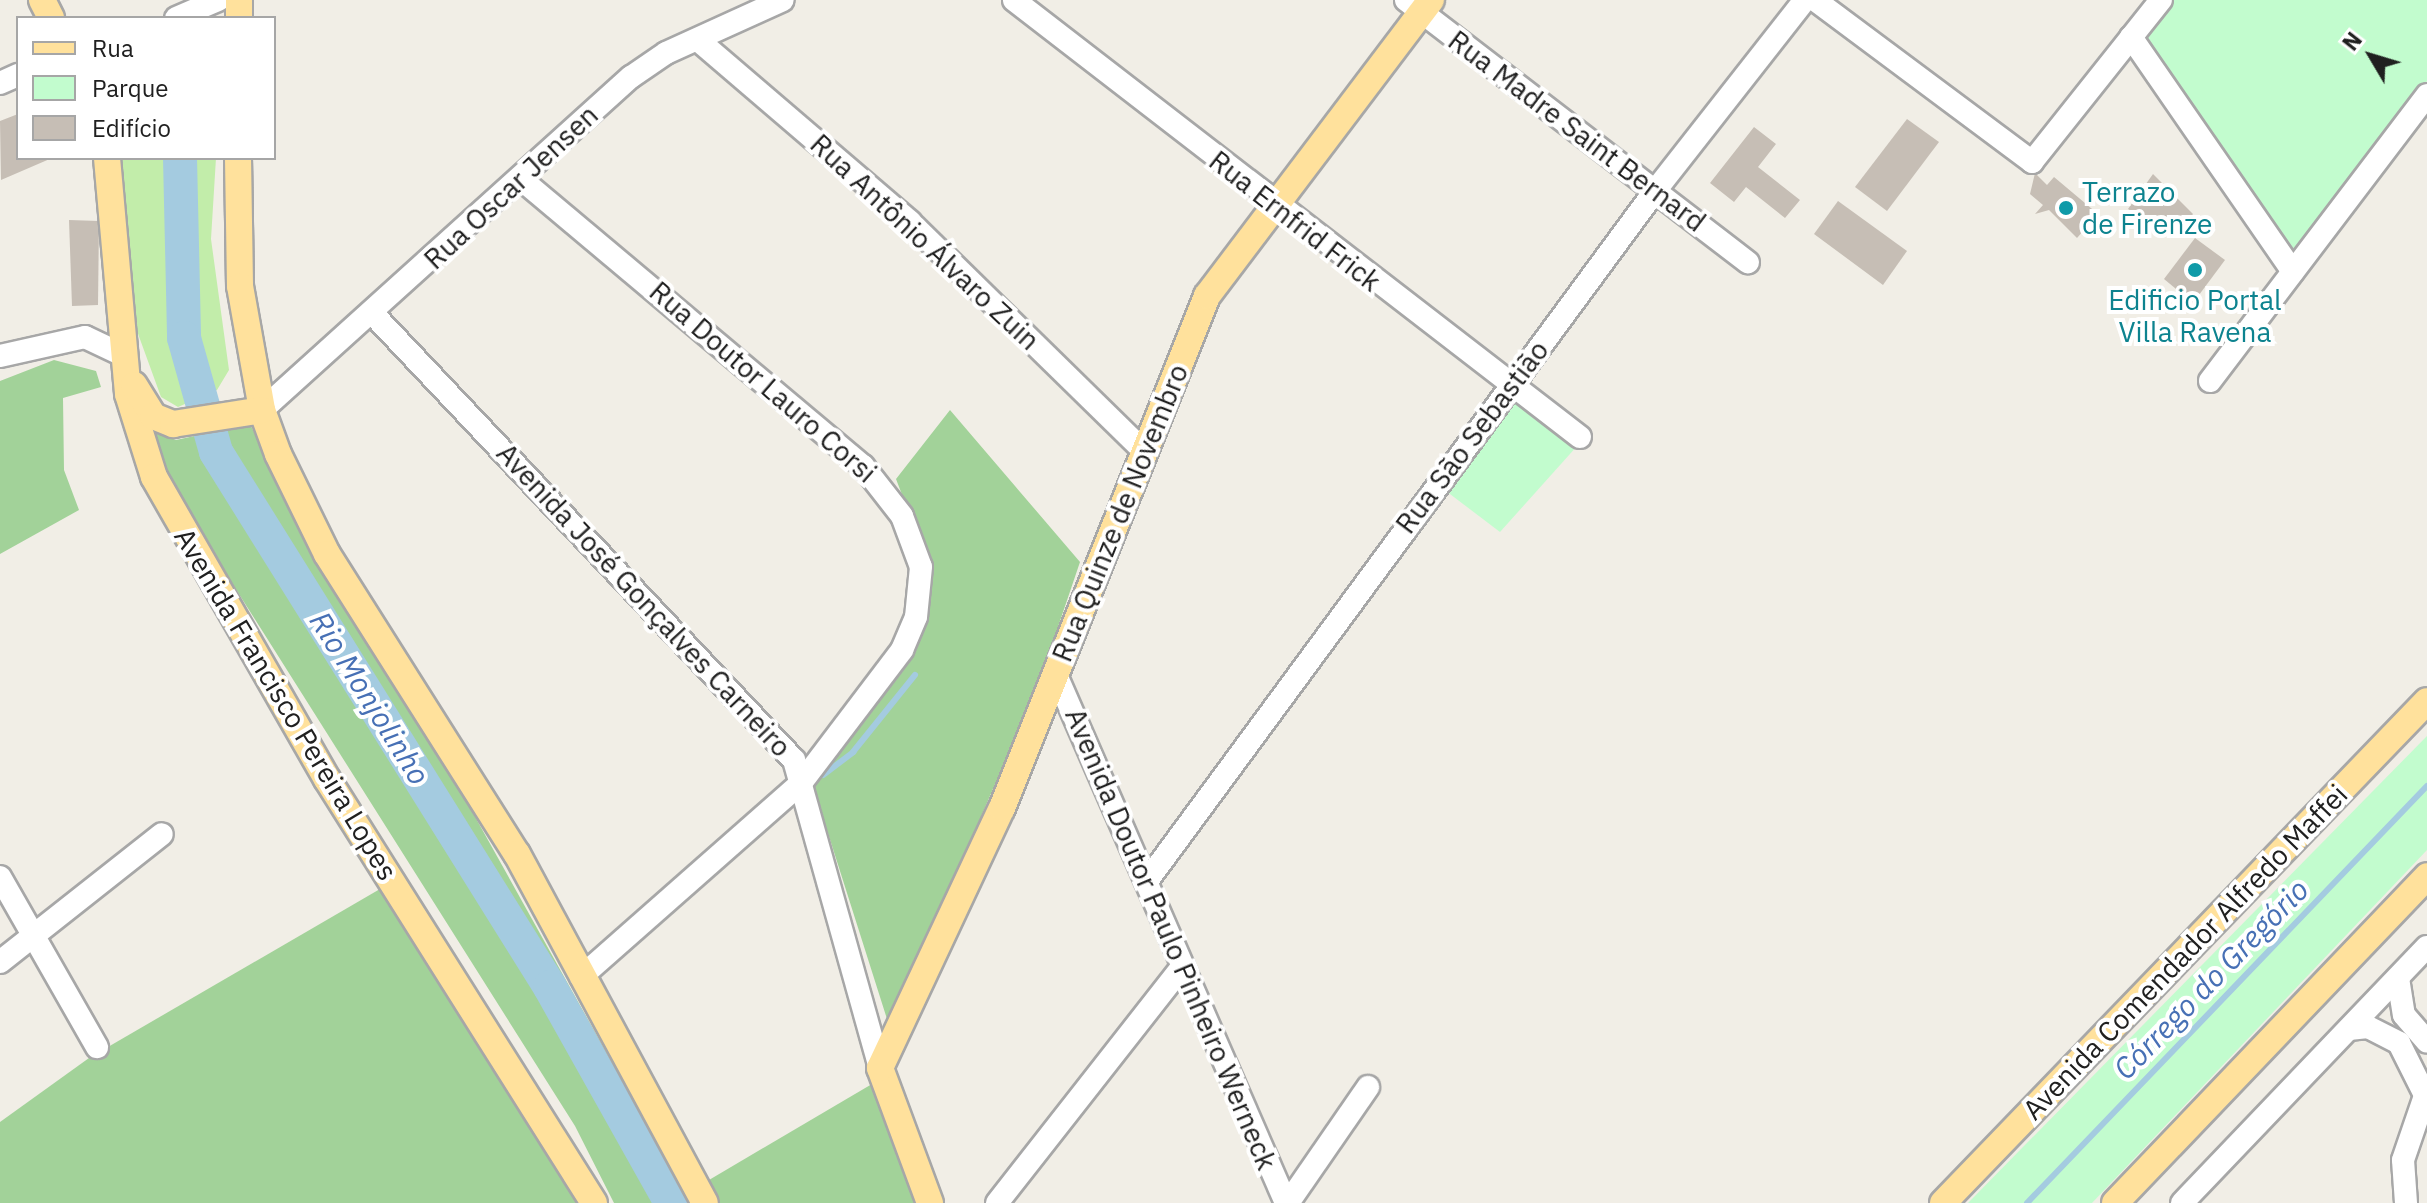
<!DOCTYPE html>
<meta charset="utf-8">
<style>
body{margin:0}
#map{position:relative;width:2427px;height:1203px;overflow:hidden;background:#f1eee6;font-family:"IBM Plex Sans",sans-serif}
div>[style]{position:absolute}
.grass>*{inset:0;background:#c2edaa}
.forest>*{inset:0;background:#a2d299}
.park>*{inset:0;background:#c2fcce}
.stream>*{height:6px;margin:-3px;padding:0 3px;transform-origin:3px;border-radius:3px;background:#a4cbe0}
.river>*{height:34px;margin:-17px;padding:0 17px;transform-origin:17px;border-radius:17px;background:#a4cbe0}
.building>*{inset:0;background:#c6beb5}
.roads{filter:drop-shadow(2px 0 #a7a7a7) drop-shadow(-2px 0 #a7a7a7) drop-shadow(0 2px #a7a7a7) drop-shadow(0 -2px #a7a7a7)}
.minor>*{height:22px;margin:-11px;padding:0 11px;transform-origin:11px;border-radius:11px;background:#fff}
.major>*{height:26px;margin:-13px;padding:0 13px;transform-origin:13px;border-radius:13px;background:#ffe19c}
.dots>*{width:22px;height:22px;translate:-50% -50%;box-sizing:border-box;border:4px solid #fff;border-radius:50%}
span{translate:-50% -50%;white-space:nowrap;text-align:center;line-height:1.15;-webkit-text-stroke:8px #fff;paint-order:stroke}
.street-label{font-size:28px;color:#202020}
.culture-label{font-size:28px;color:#0d838f}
.left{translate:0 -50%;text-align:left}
.water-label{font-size:30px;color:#4770b5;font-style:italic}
.legend{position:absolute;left:16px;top:16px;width:260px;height:144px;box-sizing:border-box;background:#fff;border:2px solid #a6a6a6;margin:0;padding:10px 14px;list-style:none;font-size:24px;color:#202020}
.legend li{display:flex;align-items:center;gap:16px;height:40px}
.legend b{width:40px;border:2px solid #a6a6a6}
.north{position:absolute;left:2331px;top:16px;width:80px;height:80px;-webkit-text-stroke:6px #fff;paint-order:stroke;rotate:308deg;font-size:22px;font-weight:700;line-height:32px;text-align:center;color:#202020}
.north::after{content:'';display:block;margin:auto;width:28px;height:36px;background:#202020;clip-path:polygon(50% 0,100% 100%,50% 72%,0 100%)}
</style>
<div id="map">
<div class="grass">
<div style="clip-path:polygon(120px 158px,216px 158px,211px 239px,229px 370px,217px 390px,178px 407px,161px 397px,137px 331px)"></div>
</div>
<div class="forest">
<div style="clip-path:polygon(54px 360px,96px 371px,101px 387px,63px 398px,64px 470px,79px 510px,0 554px,0 381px)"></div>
<div style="clip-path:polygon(950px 410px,1080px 562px,1039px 683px,901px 1001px,887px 1019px,813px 786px,817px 770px,912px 653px,929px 565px,896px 479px)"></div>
<div style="clip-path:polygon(250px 424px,318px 561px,459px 788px,690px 1203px,614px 1203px,575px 1126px,167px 480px,148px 430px,176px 440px)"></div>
<div style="clip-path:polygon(380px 889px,578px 1203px,0 1203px,0 1122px,89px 1058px)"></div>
<div style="clip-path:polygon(872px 1084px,917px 1203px,718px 1203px,709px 1180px)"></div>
</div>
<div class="park">
<div style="clip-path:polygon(2168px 0,2427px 0,2427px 81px,2294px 259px,2139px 36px)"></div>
<div style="clip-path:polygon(1516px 399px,1578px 445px,1500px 532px,1442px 488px)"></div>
<div style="clip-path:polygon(2427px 736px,2427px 850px,2092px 1203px,1968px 1203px)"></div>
</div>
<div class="stream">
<div style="left:823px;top:775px;width:38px;rotate:-37deg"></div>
<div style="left:853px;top:752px;width:99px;rotate:-51.2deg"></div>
<div style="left:2027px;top:1203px;width:578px;rotate:-46.19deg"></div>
</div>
<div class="river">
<div style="left:180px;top:158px;width:180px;rotate:88.7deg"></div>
<div style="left:184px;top:338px;width:118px;rotate:74.3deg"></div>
<div style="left:216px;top:452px;width:631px;rotate:58.02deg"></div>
<div style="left:550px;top:987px;width:248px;rotate:60.7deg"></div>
</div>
<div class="building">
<div style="clip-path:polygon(18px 114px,18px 158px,52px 158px,1px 180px,0 121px)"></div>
<div style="clip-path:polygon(1907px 119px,1939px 142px,1887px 211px,1855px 187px)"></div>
<div style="clip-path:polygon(1754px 127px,1776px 144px,1758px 167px,1800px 200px,1785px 218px,1746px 187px,1734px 202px,1710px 183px)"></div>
<div style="clip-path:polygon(2035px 173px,2047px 185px,2054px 177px,2098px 214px,2077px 238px,2049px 210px,2035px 214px,2043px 205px,2030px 194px)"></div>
<div style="clip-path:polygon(2153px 174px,2193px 214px,2185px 224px,2174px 226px,2161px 215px,2153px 224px,2128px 209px)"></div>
<div style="clip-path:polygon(1838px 201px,1907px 251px,1883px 285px,1814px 234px)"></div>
<div style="clip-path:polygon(69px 220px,99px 221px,98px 305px,72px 306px)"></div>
<div style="clip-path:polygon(2195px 238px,2225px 260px,2193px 303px,2164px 279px)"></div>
</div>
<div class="roads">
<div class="minor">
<div style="left:1014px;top:0;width:715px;rotate:37.67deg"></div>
<div style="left:1406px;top:0;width:431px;rotate:37.5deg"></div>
<div style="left:1815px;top:0;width:271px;rotate:36.7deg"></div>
<div style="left:2032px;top:162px;width:207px;rotate:-51.5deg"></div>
<div style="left:176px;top:18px;width:46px;rotate:-23.2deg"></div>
<div style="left:2131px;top:37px;width:285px;rotate:55.4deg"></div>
<div style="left:698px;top:40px;width:279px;rotate:40.6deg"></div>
<div style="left:910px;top:222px;width:327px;rotate:44.4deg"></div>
<div style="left:0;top:83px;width:20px;rotate:-24deg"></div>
<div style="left:522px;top:180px;width:445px;rotate:40deg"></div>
<div style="left:863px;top:466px;width:63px;rotate:52deg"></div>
<div style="left:902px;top:516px;width:54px;rotate:69.6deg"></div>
<div style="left:921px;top:567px;width:50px;rotate:95.7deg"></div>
<div style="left:916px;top:617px;width:36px;rotate:113deg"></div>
<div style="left:902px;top:650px;width:167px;rotate:127.2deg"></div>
<div style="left:801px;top:783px;width:293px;rotate:138.6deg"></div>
<div style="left:373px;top:314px;width:613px;rotate:46.65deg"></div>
<div style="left:794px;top:760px;width:320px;rotate:74.4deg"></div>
<div style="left:0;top:356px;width:87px;rotate:-12.6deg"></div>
<div style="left:85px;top:337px;width:42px;rotate:25.3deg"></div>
<div style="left:2210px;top:381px;width:359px;rotate:-52.8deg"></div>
<div style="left:262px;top:410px;width:497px;rotate:-42.1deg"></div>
<div style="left:631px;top:77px;width:42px;rotate:-34.4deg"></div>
<div style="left:666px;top:53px;width:128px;rotate:-24.4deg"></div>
<div style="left:1056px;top:675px;width:576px;rotate:66.46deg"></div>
<div style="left:0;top:877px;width:196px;rotate:60.3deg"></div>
<div style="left:1147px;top:881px;width:857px;rotate:-53.64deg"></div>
<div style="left:1655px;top:191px;width:243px;rotate:-51.9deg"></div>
<div style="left:0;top:962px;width:206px;rotate:-38.3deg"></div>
<div style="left:2398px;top:978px;width:37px;rotate:81deg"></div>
<div style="left:2404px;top:1015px;width:35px;rotate:49deg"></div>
<div style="left:2349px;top:1029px;width:19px;rotate:-6deg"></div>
<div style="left:2368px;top:1027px;width:35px;rotate:27deg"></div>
<div style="left:2399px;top:1043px;width:56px;rotate:63.4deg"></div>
<div style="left:997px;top:1203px;width:301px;rotate:-51.9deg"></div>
<div style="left:1288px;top:1203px;width:141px;rotate:-55.4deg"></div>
<div style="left:2182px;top:1203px;width:354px;rotate:-46.3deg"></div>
<div style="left:2406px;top:1203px;width:43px;rotate:-94deg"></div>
<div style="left:2403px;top:1160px;width:74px;rotate:-71.1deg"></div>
</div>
<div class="major">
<div style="left:42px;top:0;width:20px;rotate:63deg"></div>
<div style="left:239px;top:18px;width:18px;rotate:-90deg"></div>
<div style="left:107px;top:158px;width:237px;rotate:84.9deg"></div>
<div style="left:128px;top:394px;width:87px;rotate:72.6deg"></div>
<div style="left:154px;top:477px;width:348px;rotate:60.2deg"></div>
<div style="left:327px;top:779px;width:501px;rotate:57.8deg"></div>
<div style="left:238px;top:158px;width:128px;rotate:89.1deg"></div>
<div style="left:240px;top:286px;width:126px;rotate:79.9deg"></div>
<div style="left:262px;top:410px;width:47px;rotate:70deg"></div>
<div style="left:278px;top:454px;width:111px;rotate:63.9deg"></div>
<div style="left:327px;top:554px;width:355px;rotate:57.7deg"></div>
<div style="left:517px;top:854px;width:396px;rotate:61.7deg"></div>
<div style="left:134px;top:385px;width:36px;rotate:58deg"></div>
<div style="left:153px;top:416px;width:22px;rotate:22deg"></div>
<div style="left:173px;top:424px;width:90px;rotate:-8.9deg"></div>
<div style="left:930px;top:1203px;width:144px;rotate:-110.3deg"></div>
<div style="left:880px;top:1068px;width:287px;rotate:-64.9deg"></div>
<div style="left:1002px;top:808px;width:552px;rotate:-68.18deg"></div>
<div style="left:1207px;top:296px;width:371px;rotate:-52.9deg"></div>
<div style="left:1943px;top:1203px;width:697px;rotate:-46.05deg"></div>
<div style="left:2115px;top:1203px;width:452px;rotate:-46.3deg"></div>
</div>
</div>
<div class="dots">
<div style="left:2066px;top:208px;background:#0f9aa8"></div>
<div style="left:2195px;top:270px;background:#0f9aa8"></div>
</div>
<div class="street-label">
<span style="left:1577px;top:131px;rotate:37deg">Rua Madre Saint Bernard</span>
<span style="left:511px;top:187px;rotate:-43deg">Rua Oscar Jensen</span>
<span style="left:1295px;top:221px;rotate:38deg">Rua Ernfrid Frick</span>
<span style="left:925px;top:242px;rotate:43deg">Rua Antônio Álvaro Zuin</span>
<span style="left:763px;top:382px;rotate:41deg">Rua Doutor Lauro Corsi</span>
<span style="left:1472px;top:437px;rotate:-53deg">Rua São Sebastião</span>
<span style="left:1120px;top:513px;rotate:-68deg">Rua Quinze de Novembro</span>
<span style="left:644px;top:600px;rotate:47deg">Avenida José Gonçalves Carneiro</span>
<span style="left:286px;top:704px;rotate:59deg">Avenida Francisco Pereira Lopes</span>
<span style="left:1171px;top:939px;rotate:67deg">Avenida Doutor Paulo Pinheiro Werneck</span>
<span style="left:2185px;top:952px;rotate:-46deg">Avenida Comendador Alfredo Maffei</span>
</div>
<div class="culture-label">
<span class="left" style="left:2082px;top:208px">Terrazo<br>de Firenze</span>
<span style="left:2195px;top:316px">Edificio Portal<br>Villa Ravena</span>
</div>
<div class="water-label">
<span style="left:370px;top:698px;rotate:58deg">Rio Monjolinho</span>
<span style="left:2211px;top:979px;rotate:-46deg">Córrego do Gregório</span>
</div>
<ul class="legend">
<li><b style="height:10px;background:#ffe19c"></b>Rua</li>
<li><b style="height:22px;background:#c2fcce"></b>Parque</li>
<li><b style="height:22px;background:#c6beb5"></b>Edifício</li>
</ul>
<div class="north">N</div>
</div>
